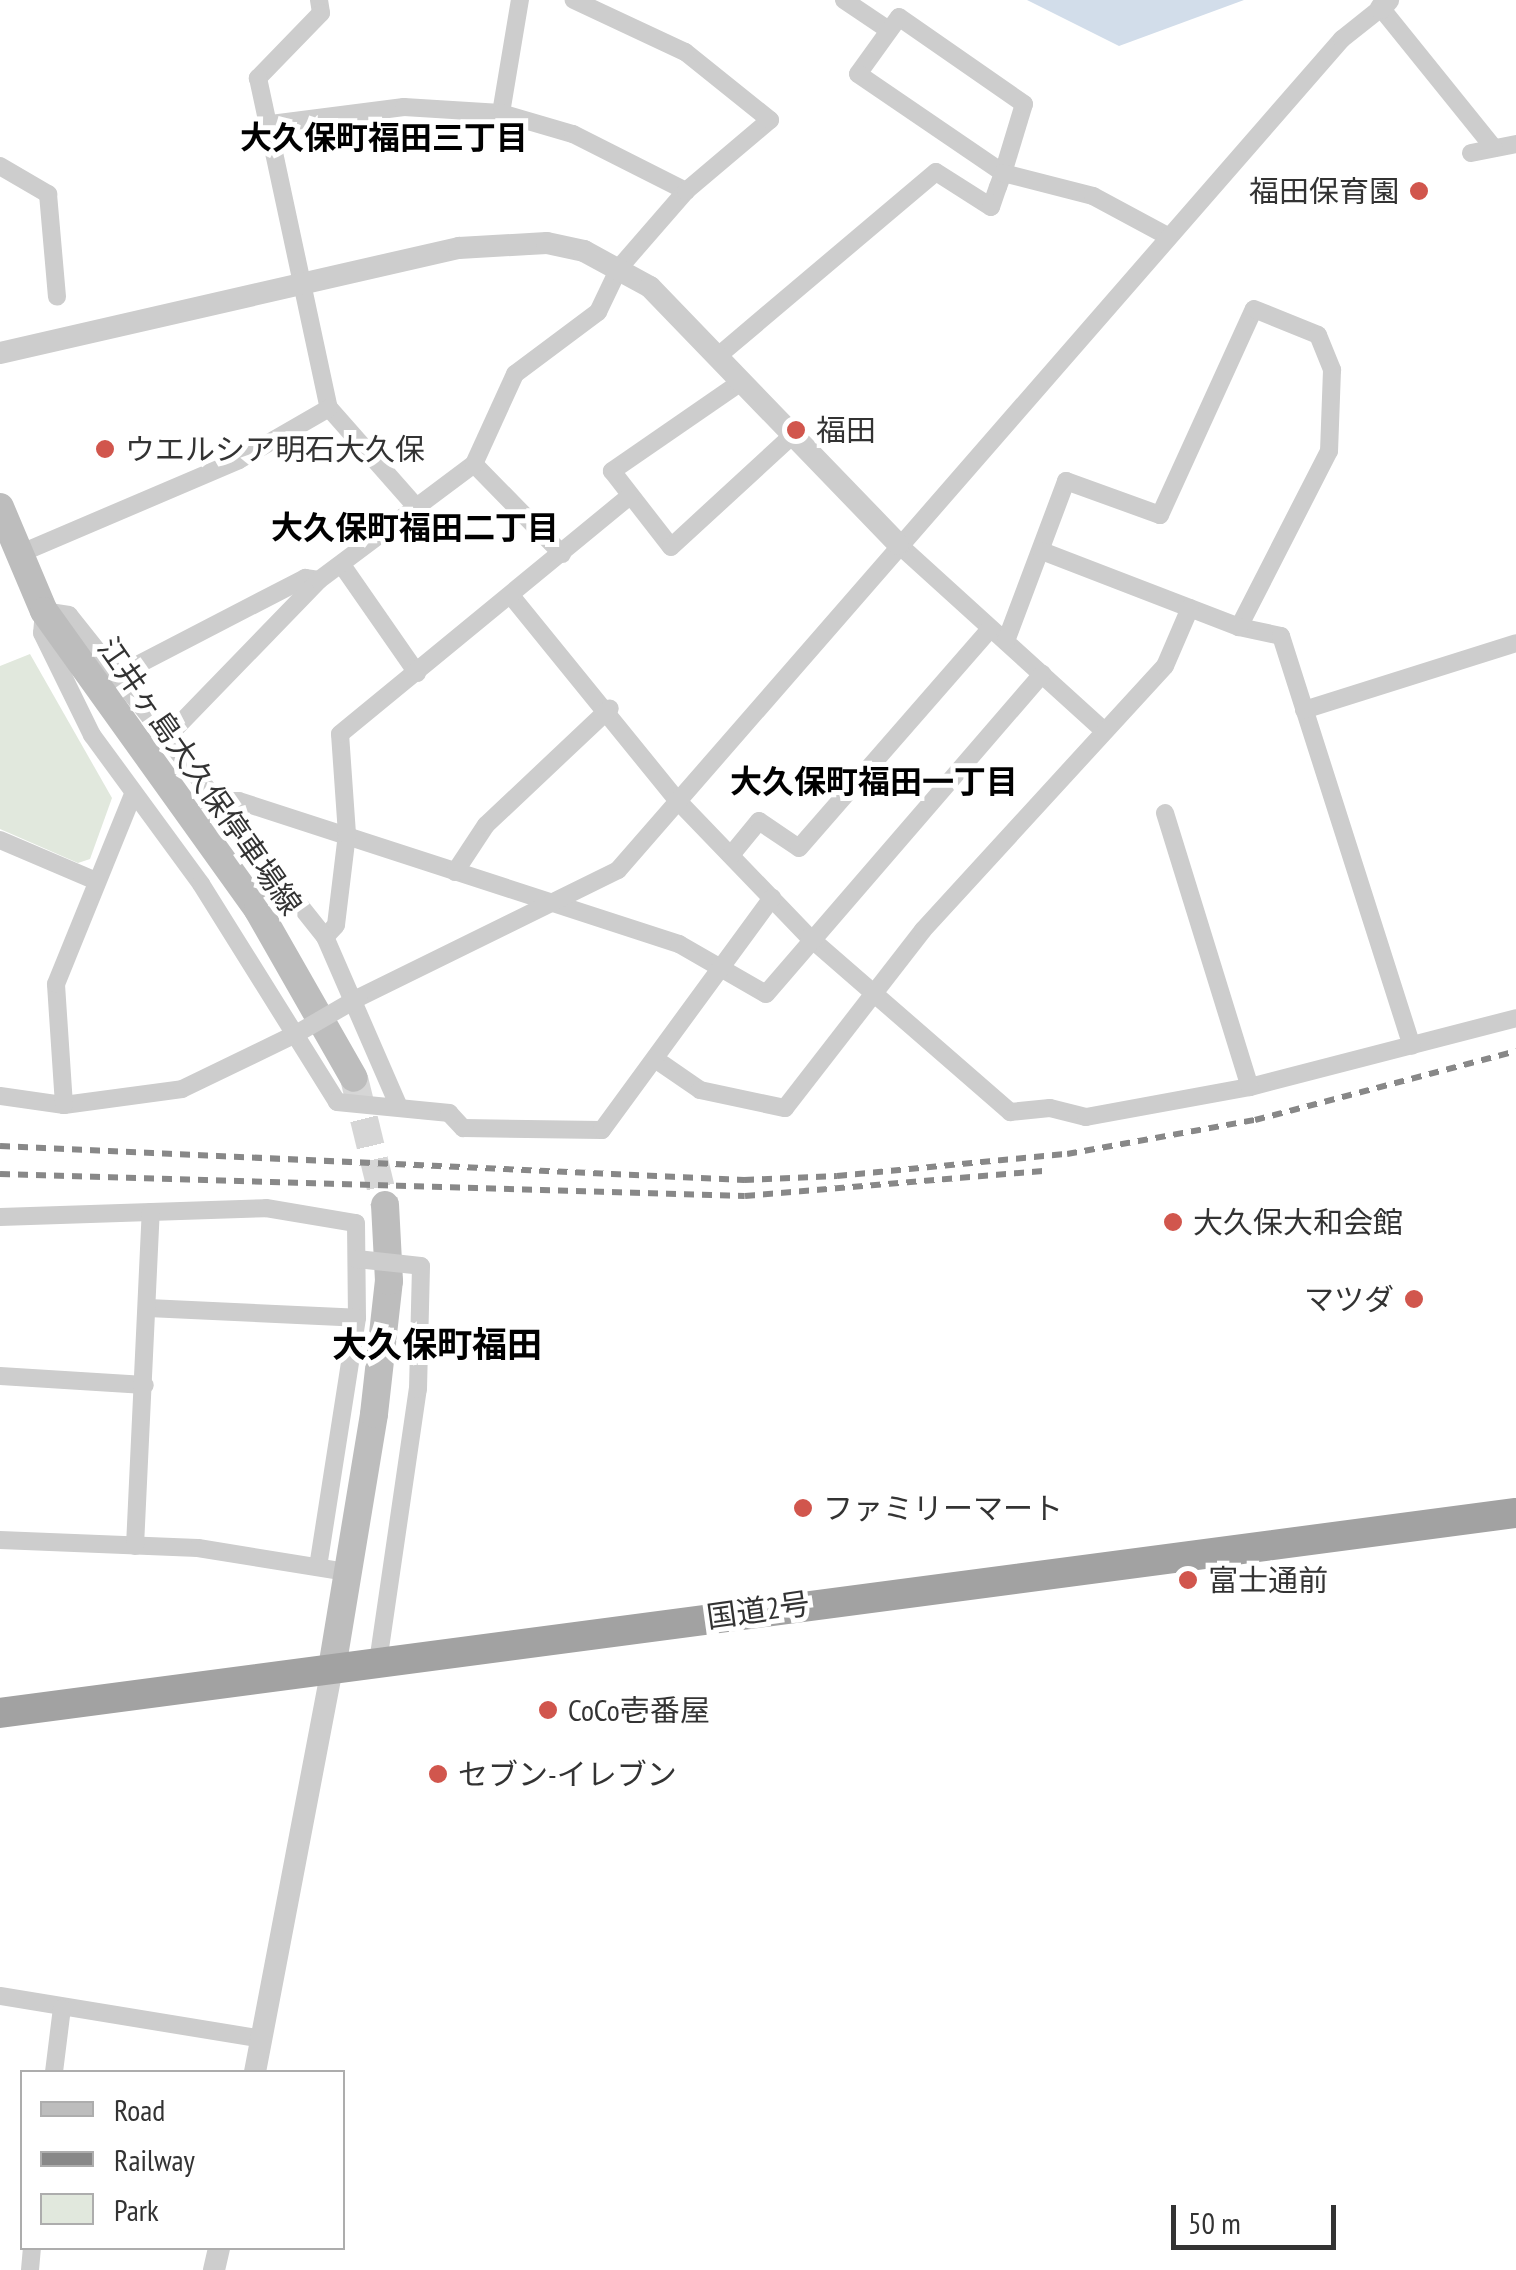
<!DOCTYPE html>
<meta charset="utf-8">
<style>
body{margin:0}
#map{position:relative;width:1516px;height:2270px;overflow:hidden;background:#fff;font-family:"PT Sans Narrow","Noto Sans JP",sans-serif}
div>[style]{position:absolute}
.green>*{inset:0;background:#e1e8dd}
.water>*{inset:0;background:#d2ddea}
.secondary-tunnel>*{height:28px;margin-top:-14px;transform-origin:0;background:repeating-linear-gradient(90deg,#d6d6d6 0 28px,transparent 0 42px)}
.minor>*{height:18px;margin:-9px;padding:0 9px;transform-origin:9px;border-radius:9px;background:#cdcdcd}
.tertiary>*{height:22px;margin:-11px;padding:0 11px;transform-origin:11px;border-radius:11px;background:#cdcdcd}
.secondary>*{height:28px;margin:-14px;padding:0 14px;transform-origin:14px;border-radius:14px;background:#bdbdbd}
.trunk>*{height:30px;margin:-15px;padding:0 15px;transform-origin:15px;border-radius:15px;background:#a2a2a2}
.rail>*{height:6px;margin-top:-3px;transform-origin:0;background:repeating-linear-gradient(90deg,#888 0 10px,transparent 0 18px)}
.minor-bridge>*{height:18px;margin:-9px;padding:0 9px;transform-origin:9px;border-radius:9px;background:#cdcdcd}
.dots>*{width:28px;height:28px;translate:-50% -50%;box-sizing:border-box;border:5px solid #fff;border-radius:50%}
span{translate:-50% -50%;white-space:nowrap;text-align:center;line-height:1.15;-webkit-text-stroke:10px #fff;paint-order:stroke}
.poi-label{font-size:30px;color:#333}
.right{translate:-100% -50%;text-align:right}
.left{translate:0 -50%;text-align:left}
.street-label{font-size:30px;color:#333}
.neighbourhood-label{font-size:32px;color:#000;font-weight:700}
.quarter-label{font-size:35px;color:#000;font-weight:700}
.legend{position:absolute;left:20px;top:2070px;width:325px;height:180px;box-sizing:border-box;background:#fff;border:2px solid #adadad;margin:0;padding:12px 18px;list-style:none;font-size:30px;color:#333}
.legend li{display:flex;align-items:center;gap:20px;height:50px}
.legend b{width:50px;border:2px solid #adadad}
.scale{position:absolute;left:1171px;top:2205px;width:165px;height:45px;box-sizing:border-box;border:5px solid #333;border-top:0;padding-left:12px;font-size:30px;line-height:35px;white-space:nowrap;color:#333;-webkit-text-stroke:8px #fff;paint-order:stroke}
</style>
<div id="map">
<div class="green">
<div style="clip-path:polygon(30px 654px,112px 798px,90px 859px,78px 863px,0 829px,0 666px)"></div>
</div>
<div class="water">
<div style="clip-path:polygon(1027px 0,1244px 0,1119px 46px)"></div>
</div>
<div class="secondary-tunnel">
<div style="left:354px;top:1078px;width:131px;rotate:76.3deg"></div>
</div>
<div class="minor">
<div style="left:319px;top:0;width:13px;rotate:81deg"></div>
<div style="left:321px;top:13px;width:91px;rotate:134.1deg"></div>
<div style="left:258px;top:78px;width:338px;rotate:77.9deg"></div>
<div style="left:329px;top:408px;width:136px;rotate:48.6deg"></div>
<div style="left:844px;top:0;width:52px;rotate:34deg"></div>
<div style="left:501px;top:113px;width:115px;rotate:-80.5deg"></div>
<div style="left:271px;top:124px;width:134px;rotate:-7.3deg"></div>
<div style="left:404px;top:107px;width:97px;rotate:3.5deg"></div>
<div style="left:501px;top:113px;width:75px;rotate:16.3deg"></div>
<div style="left:573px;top:134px;width:127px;rotate:26.8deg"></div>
<div style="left:1471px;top:153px;width:46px;rotate:-11.3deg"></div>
<div style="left:0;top:166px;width:56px;rotate:30.3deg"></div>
<div style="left:48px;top:194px;width:103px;rotate:85deg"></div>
<div style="left:718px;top:356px;width:285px;rotate:-40.2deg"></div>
<div style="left:936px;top:172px;width:65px;rotate:32.5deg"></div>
<div style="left:991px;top:207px;width:21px;rotate:-71deg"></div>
<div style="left:998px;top:187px;width:15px;rotate:-70deg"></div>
<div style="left:1003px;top:173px;width:72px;rotate:-73.1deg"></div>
<div style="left:1024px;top:104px;width:152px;rotate:-145.2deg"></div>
<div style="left:899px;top:17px;width:70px;rotate:125.7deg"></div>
<div style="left:858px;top:74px;width:176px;rotate:34.3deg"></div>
<div style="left:1003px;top:173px;width:93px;rotate:14.3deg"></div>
<div style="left:1093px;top:196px;width:86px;rotate:28.3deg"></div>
<div style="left:741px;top:382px;width:157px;rotate:145.4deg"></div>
<div style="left:612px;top:471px;width:96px;rotate:52.2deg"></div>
<div style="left:671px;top:547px;width:166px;rotate:-42.6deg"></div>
<div style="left:474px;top:464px;width:126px;rotate:45.6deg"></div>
<div style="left:898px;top:544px;width:278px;rotate:42.2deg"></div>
<div style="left:19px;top:554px;width:239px;rotate:-23.1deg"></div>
<div style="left:239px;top:460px;width:104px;rotate:-30deg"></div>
<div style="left:344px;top:568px;width:128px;rotate:55.2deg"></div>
<div style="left:512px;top:597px;width:263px;rotate:50.9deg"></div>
<div style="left:678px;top:801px;width:189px;rotate:46.1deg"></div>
<div style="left:809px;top:937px;width:267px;rotate:41deg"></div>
<div style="left:1010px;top:1112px;width:40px;rotate:-5.7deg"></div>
<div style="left:1050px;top:1108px;width:37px;rotate:14deg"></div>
<div style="left:1086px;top:1117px;width:167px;rotate:-10.4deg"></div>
<div style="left:1250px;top:1087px;width:275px;rotate:-14.5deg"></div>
<div style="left:1239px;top:627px;width:43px;rotate:12.1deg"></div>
<div style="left:1281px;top:636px;width:430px;rotate:72.3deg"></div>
<div style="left:1006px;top:641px;width:171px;rotate:-69.4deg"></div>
<div style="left:1066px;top:481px;width:100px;rotate:19.9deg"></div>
<div style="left:1160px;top:515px;width:226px;rotate:-65.5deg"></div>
<div style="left:1254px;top:309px;width:69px;rotate:22.1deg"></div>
<div style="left:1318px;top:335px;width:38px;rotate:68deg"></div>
<div style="left:1332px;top:370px;width:81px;rotate:92.1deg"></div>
<div style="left:1329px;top:451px;width:198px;rotate:117.1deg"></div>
<div style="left:1239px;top:627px;width:211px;rotate:-158.9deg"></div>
<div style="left:118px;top:675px;width:211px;rotate:-27.4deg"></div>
<div style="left:305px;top:578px;width:14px;rotate:8deg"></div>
<div style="left:1304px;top:710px;width:222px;rotate:-17.5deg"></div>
<div style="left:167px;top:737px;width:219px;rotate:-45.9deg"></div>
<div style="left:319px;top:580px;width:194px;rotate:-36.8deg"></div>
<div style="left:474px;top:464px;width:99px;rotate:-65.5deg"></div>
<div style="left:515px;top:374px;width:104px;rotate:-36.8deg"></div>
<div style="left:598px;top:312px;width:49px;rotate:-64.5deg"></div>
<div style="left:619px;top:268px;width:102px;rotate:-49deg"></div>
<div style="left:686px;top:191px;width:110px;rotate:-40.2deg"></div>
<div style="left:770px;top:120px;width:109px;rotate:-141.3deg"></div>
<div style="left:685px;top:52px;width:123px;rotate:-154.9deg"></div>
<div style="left:214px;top:801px;width:25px"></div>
<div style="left:239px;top:801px;width:463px;rotate:18deg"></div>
<div style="left:679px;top:944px;width:100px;rotate:29.9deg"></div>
<div style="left:766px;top:994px;width:423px;rotate:-49.2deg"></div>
<div style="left:1165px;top:813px;width:287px;rotate:72.8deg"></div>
<div style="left:0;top:840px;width:102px;rotate:23.1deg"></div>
<div style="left:731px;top:855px;width:44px;rotate:-50.5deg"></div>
<div style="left:759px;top:821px;width:48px;rotate:34deg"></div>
<div style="left:799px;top:848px;width:289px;rotate:-48.9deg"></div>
<div style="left:455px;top:872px;width:56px;rotate:-56.6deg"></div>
<div style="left:486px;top:825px;width:170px;rotate:-43.3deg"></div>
<div style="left:325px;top:937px;width:16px;rotate:-47deg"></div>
<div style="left:336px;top:925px;width:92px;rotate:-83.1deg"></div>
<div style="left:347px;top:834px;width:100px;rotate:-94deg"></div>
<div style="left:340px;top:734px;width:375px;rotate:-39.4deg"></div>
<div style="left:358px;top:998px;width:290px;rotate:-26.2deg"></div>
<div style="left:618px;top:870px;width:1102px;rotate:-48.94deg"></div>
<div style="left:1342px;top:39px;width:50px;rotate:-38.5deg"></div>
<div style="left:1381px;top:8px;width:180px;rotate:51.1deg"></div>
<div style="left:658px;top:1061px;width:51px;rotate:34.6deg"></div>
<div style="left:700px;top:1090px;width:87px;rotate:12deg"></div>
<div style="left:785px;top:1108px;width:225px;rotate:-52.2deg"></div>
<div style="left:923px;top:930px;width:358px;rotate:-47.5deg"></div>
<div style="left:1165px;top:666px;width:63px;rotate:-66.7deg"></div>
<div style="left:0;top:1096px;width:65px;rotate:8deg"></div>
<div style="left:64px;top:1105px;width:119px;rotate:-7.7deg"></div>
<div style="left:182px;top:1089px;width:127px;rotate:-25.8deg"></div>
<div style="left:64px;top:1105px;width:121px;rotate:-93.8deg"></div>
<div style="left:56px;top:984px;width:205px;rotate:-67.9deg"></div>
<div style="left:399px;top:1107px;width:185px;rotate:-113.5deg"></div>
<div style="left:325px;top:937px;width:411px;rotate:-128.5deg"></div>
<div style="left:69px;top:615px;width:25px;rotate:-171deg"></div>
<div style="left:44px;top:611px;width:22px;rotate:95deg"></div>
<div style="left:42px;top:633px;width:114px;rotate:63.9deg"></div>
<div style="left:92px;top:735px;width:185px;rotate:53.8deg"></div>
<div style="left:201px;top:884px;width:257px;rotate:58deg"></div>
<div style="left:337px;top:1102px;width:113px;rotate:5.6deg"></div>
<div style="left:449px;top:1113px;width:21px;rotate:47deg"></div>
<div style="left:463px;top:1128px;width:139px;rotate:0.8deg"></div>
<div style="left:602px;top:1130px;width:288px;rotate:-53.8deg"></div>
<div style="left:0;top:1217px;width:266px;rotate:-1.9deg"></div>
<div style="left:266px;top:1208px;width:91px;rotate:9.5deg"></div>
<div style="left:356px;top:1223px;width:95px;rotate:89.4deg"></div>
<div style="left:357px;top:1318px;width:252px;rotate:98.9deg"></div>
<div style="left:148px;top:1308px;width:209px;rotate:2.7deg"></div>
<div style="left:0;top:1376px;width:145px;rotate:3.6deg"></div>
<div style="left:0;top:1540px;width:198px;rotate:2.3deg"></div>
<div style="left:198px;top:1548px;width:156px;rotate:9.2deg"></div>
<div style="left:135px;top:1546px;width:334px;rotate:-87.3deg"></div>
<div style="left:378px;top:1662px;width:276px;rotate:-81.7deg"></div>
<div style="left:418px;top:1389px;width:123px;rotate:-88.6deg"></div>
<div style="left:0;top:1996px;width:266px;rotate:9.3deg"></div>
<div style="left:54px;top:2072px;width:64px;rotate:-82.9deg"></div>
<div style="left:30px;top:2270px;width:22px;rotate:-85deg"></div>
</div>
<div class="tertiary">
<div style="left:1381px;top:8px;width:11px;rotate:-49deg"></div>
<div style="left:0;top:353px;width:471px;rotate:-12.9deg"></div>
<div style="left:459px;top:248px;width:88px;rotate:-3.3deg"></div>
<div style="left:547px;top:243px;width:38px;rotate:12deg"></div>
<div style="left:584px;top:251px;width:75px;rotate:28.6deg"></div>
<div style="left:650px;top:287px;width:357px;rotate:46deg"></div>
<div style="left:255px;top:2072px;width:411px;rotate:-79.2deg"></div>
<div style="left:214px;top:2270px;width:23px;rotate:-77deg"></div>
</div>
<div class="secondary">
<div style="left:0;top:507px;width:113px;rotate:67.1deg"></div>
<div style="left:44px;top:611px;width:368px;rotate:54.4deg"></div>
<div style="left:258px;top:910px;width:193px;rotate:60.3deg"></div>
<div style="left:332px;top:1668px;width:257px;rotate:-80.6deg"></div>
<div style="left:374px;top:1414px;width:134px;rotate:-83.6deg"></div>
<div style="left:389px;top:1281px;width:76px;rotate:-93deg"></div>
</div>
<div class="trunk">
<div style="left:0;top:1713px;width:1529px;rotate:-7.52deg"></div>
</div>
<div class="rail">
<div style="left:0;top:1146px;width:745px;rotate:2.62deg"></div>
<div style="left:744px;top:1180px;width:93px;rotate:-2.5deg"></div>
<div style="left:837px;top:1176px;width:231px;rotate:-5.5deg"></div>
<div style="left:1067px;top:1154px;width:191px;rotate:-10.3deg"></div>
<div style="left:1255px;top:1120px;width:270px;rotate:-14.8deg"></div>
<div style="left:0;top:1174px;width:745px;rotate:1.69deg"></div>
<div style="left:745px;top:1196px;width:299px;rotate:-4.8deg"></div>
</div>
<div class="minor-bridge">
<div style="left:296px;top:1034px;width:72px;rotate:-30.1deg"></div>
<div style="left:357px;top:1259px;width:64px;rotate:6.2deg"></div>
</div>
<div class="dots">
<div style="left:1419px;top:191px;background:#d1564d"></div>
<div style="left:796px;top:430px;background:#d1564d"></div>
<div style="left:105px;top:449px;background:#d1564d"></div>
<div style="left:1173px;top:1222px;background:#d1564d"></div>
<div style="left:1414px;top:1299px;background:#d1564d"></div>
<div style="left:803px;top:1508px;background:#d1564d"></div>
<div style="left:1188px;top:1580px;background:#d1564d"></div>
<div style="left:548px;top:1710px;background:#d1564d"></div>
<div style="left:438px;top:1774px;background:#d1564d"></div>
</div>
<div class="poi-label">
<span class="right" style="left:1399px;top:191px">福田保育園</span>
<span class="left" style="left:816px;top:430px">福田</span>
<span class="left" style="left:125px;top:449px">ウエルシア明石大久保</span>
<span class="left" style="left:1193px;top:1222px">大久保大和会館</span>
<span class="right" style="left:1394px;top:1299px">マツダ</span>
<span class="left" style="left:823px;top:1508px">ファミリーマート</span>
<span class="left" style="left:1208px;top:1580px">富士通前</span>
<span class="left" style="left:568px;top:1710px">CoCo壱番屋</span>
<span class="left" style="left:458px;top:1774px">セブン-イレブン</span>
</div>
<div class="street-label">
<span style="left:200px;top:776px;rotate:55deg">江井ヶ島大久保停車場線</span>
<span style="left:758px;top:1610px;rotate:-8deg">国道2号</span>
</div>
<div class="neighbourhood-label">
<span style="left:384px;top:137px">大久保町福田三丁目</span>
<span style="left:415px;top:527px">大久保町福田二丁目</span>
<span style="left:874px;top:781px">大久保町福田一丁目</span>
</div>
<div class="quarter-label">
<span style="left:437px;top:1344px">大久保町福田</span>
</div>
<ul class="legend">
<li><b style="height:12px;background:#bdbdbd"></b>Road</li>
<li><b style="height:12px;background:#888"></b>Railway</li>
<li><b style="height:28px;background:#e1e8dd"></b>Park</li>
</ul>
<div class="scale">50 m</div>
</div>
